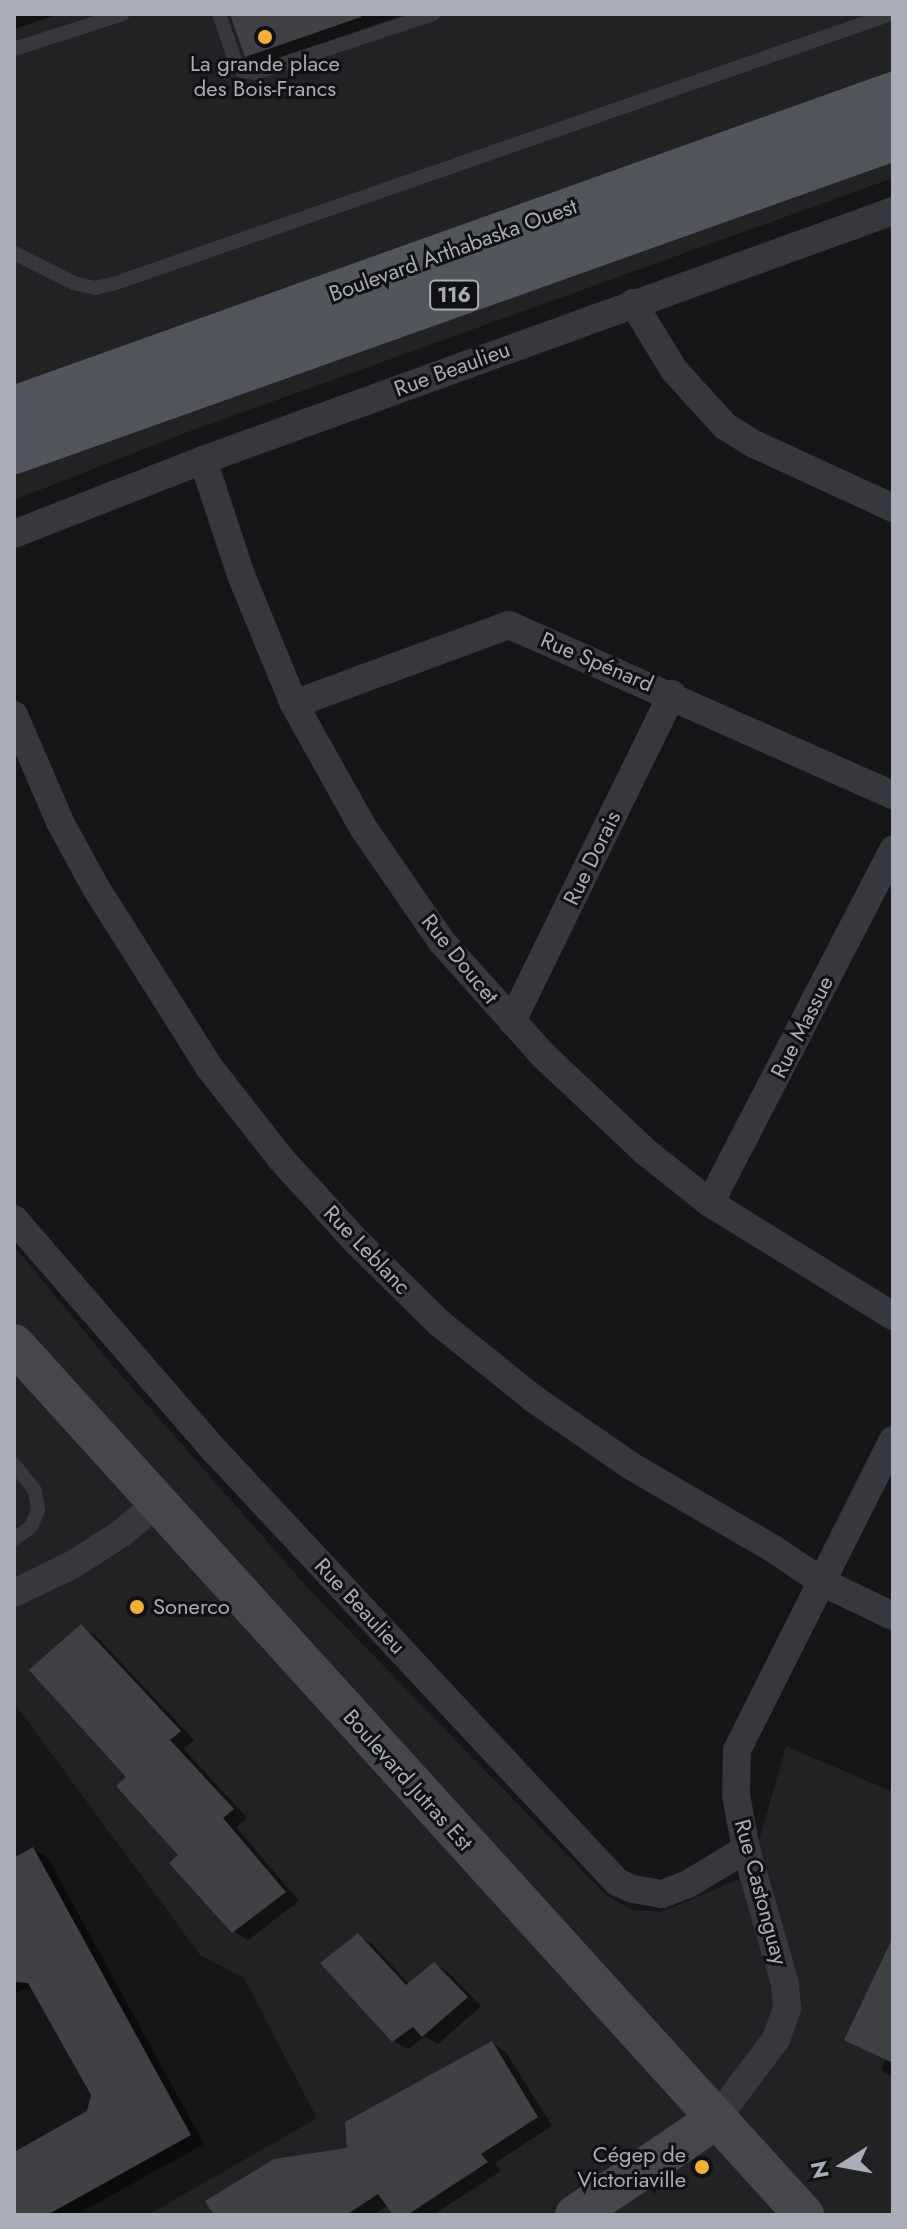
<!DOCTYPE html>
<meta charset="utf-8">
<style>
body{margin:0}
#map{position:relative;width:907px;height:2229px;overflow:hidden;background:#161618;font-family:Jost,sans-serif}
div>[style]{position:absolute}
.built>*{inset:0;background:#222225}
.shadow>*{inset:0;background:#0007}
.building>*{inset:0;background:#404145}
.lane>*{height:14px;margin:-7px;padding:0 7px;transform-origin:7px;border-radius:7px;background:#37383d}
.street>*{height:28px;margin:-14px;padding:0 14px;transform-origin:14px;border-radius:14px;background:#37383d}
.secondary>*{height:40px;margin:-20px;padding:0 20px;transform-origin:20px;border-radius:20px;background:#45474d}
.primary>*{height:44px;margin:-22px;padding:0 22px;transform-origin:22px;border-radius:22px;background:#53555c}
.dots>*{width:22px;height:22px;translate:-50% -50%;box-sizing:border-box;border:4px solid #111113;border-radius:50%}
span{translate:-50% -50%;white-space:nowrap;text-align:center;line-height:1.15;-webkit-text-stroke:6px #111113;paint-order:stroke}
.shield-label span{padding:2px 6px;background:#111113;border:2px solid;border-radius:6px;-webkit-text-stroke-width:0}
.shield-label{font-size:20px;color:#a8adb8;font-weight:700}
.poi-label{font-size:22px;color:#a8adb8}
.left{translate:0 -50%;text-align:left}
.right{translate:-100% -50%;text-align:right}
.street-label{font-size:22px;color:#a8adb8}
.frame{position:absolute;inset:0;border:16px solid #a8adb8;pointer-events:none}
.north{position:absolute;left:803px;top:2125px;width:80px;height:80px;-webkit-text-stroke:6px #111113;paint-order:stroke;rotate:259deg;font-size:22px;font-weight:700;line-height:32px;text-align:center;color:#a8adb8}
.north::after{content:'';display:block;margin:auto;width:28px;height:36px;background:#a8adb8;clip-path:polygon(50% 0,100% 100%,50% 72%,0 100%)}
</style>
<div id="map">
<div class="built">
<div style="clip-path:polygon(14px 14px,893px 14px,893px 178px,185px 433px,14px 500px)"></div>
<div style="clip-path:polygon(14px 1246px,114px 1367px,307px 1587px,606px 1895px,632px 1910px,661px 1912px,749px 1875px,786px 1746px,893px 1792px,893px 2215px,148px 2215px,317px 2118px,244px 1978px,200px 1955px,14px 1703px)"></div>
</div>
<div class="shadow">
<div style="clip-path:polygon(14px 14px,59px 14px,14px 29px)"></div>
<div style="clip-path:polygon(232px 14px,407px 14px,261px 64px,246px 56px)"></div>
<div style="clip-path:polygon(81px 1626px,95px 1635px,194px 1740px,184px 1749px,247px 1818px,236px 1827px,299px 1901px,248px 1940px,233px 1931px,129px 1778px)"></div>
<div style="clip-path:polygon(33px 1849px,48px 1858px,204px 2144px,76px 2215px,14px 2215px,14px 2154px,88px 2113px,94px 2095px,34px 1989px,25px 1989px,14px 1994px,14px 1860px)"></div>
<div style="clip-path:polygon(358px 1936px,372px 1944px,410px 1985px,435px 1964px,449px 1973px,481px 2006px,438px 2044px,425px 2037px,408px 2049px,393px 2041px)"></div>
<div style="clip-path:polygon(893px 1941px,893px 2077px,881px 2070px,886px 2059px)"></div>
<div style="clip-path:polygon(492px 2043px,506px 2052px,552px 2126px,495px 2163px,501px 2171px,433px 2215px,395px 2215px,388px 2205px,373px 2215px,217px 2215px,349px 2150px)"></div>
</div>
<div class="building">
<div style="clip-path:polygon(230px 14px,361px 14px,361px 17px,245px 57px)"></div>
<div style="clip-path:polygon(81px 1624px,181px 1731px,170px 1740px,234px 1809px,223px 1818px,286px 1892px,232px 1933px,169px 1863px,178px 1855px,116px 1786px,126px 1777px,29px 1670px)"></div>
<div style="clip-path:polygon(33px 1847px,191px 2135px,47px 2215px,14px 2215px,14px 2152px,87px 2111px,91px 2095px,28px 1983px,14px 1982px,14px 1858px)"></div>
<div style="clip-path:polygon(358px 1933px,406px 1985px,434px 1962px,468px 1997px,422px 2037px,413px 2027px,392px 2042px,320px 1963px)"></div>
<div style="clip-path:polygon(893px 1937px,893px 2063px,844px 2040px)"></div>
<div style="clip-path:polygon(492px 2041px,538px 2117px,481px 2154px,488px 2162px,407px 2215px,393px 2215px,378px 2194px,346px 2215px,214px 2215px,205px 2201px,274px 2159px,347px 2148px,345px 2122px)"></div>
</div>
<div class="lane">
<div style="left:219px;top:14px;width:52px;rotate:70.9deg"></div>
<div style="left:236px;top:63px;width:10px;rotate:53deg"></div>
<div style="left:242px;top:71px;width:13px;rotate:9deg"></div>
<div style="left:255px;top:73px;width:188px;rotate:-18.3deg"></div>
<div style="left:14px;top:49px;width:114px;rotate:-17.8deg"></div>
<div style="left:14px;top:253px;width:67px;rotate:26.6deg"></div>
<div style="left:74px;top:283px;width:22px;rotate:13deg"></div>
<div style="left:95px;top:288px;width:18px;rotate:-13deg"></div>
<div style="left:113px;top:284px;width:824px;rotate:-19.14deg"></div>
<div style="left:14px;top:1464px;width:34px;rotate:52deg"></div>
<div style="left:35px;top:1491px;width:20px;rotate:81deg"></div>
<div style="left:38px;top:1511px;width:17px;rotate:114deg"></div>
<div style="left:31px;top:1527px;width:21px;rotate:145deg"></div>
</div>
<div class="street">
<div style="left:633px;top:303px;width:79px;rotate:58.5deg"></div>
<div style="left:674px;top:370px;width:76px;rotate:47.7deg"></div>
<div style="left:725px;top:426px;width:34px;rotate:32deg"></div>
<div style="left:754px;top:444px;width:153px;rotate:24.7deg"></div>
<div style="left:203px;top:460px;width:121px;rotate:71.7deg"></div>
<div style="left:241px;top:575px;width:139px;rotate:67.7deg"></div>
<div style="left:294px;top:704px;width:143px;rotate:60.8deg"></div>
<div style="left:364px;top:829px;width:137px;rotate:55.4deg"></div>
<div style="left:442px;top:942px;width:153px;rotate:48.2deg"></div>
<div style="left:544px;top:1056px;width:141px;rotate:43.3deg"></div>
<div style="left:647px;top:1153px;width:80px;rotate:38.4deg"></div>
<div style="left:710px;top:1203px;width:215px;rotate:31.7deg"></div>
<div style="left:14px;top:534px;width:203px;rotate:-21.4deg"></div>
<div style="left:203px;top:460px;width:734px;rotate:-19.84deg"></div>
<div style="left:294px;top:704px;width:229px;rotate:-20.2deg"></div>
<div style="left:509px;top:625px;width:420px;rotate:23.9deg"></div>
<div style="left:14px;top:715px;width:116px;rotate:66.7deg"></div>
<div style="left:60px;top:822px;width:75px;rotate:61.4deg"></div>
<div style="left:96px;top:888px;width:212px;rotate:57.7deg"></div>
<div style="left:209px;top:1067px;width:118px;rotate:51.9deg"></div>
<div style="left:282px;top:1160px;width:111px;rotate:47.6deg"></div>
<div style="left:357px;top:1242px;width:114px;rotate:44.6deg"></div>
<div style="left:438px;top:1322px;width:123px;rotate:38.7deg"></div>
<div style="left:534px;top:1399px;width:118px;rotate:34.6deg"></div>
<div style="left:631px;top:1466px;width:163px;rotate:30.2deg"></div>
<div style="left:772px;top:1548px;width:63px;rotate:33.9deg"></div>
<div style="left:824px;top:1583px;width:76px;rotate:25.6deg"></div>
<div style="left:512px;top:1021px;width:364px;rotate:-63.9deg"></div>
<div style="left:710px;top:1203px;width:398px;rotate:-62.6deg"></div>
<div style="left:14px;top:1219px;width:310px;rotate:49.1deg"></div>
<div style="left:217px;top:1453px;width:587px;rotate:47deg"></div>
<div style="left:617px;top:1882px;width:17px;rotate:24deg"></div>
<div style="left:633px;top:1889px;width:29px;rotate:10deg"></div>
<div style="left:662px;top:1894px;width:28px;rotate:-21deg"></div>
<div style="left:688px;top:1884px;width:68px;rotate:-31.1deg"></div>
<div style="left:14px;top:1593px;width:64px;rotate:-25.8deg"></div>
<div style="left:72px;top:1565px;width:59px;rotate:-32.6deg"></div>
<div style="left:122px;top:1533px;width:45px;rotate:-40.5deg"></div>
<div style="left:716px;top:2119px;width:100px;rotate:-53.1deg"></div>
<div style="left:776px;top:2039px;width:33px;rotate:-70deg"></div>
<div style="left:787px;top:2008px;width:24px;rotate:-95deg"></div>
<div style="left:785px;top:1984px;width:141px;rotate:-106.1deg"></div>
<div style="left:746px;top:1849px;width:55px;rotate:-100.5deg"></div>
<div style="left:736px;top:1795px;width:45px;rotate:-88.7deg"></div>
<div style="left:737px;top:1750px;width:347px;rotate:-63.3deg"></div>
</div>
<div class="secondary">
<div style="left:14px;top:1344px;width:1176px;rotate:47.79deg"></div>
<div style="left:575px;top:2215px;width:171px;rotate:-34.2deg"></div>
</div>
<div class="primary">
<div style="left:14px;top:408px;width:933px;rotate:-19.66deg"></div>
<div style="left:14px;top:452px;width:933px;rotate:-19.6deg"></div>
</div>
<div class="dots">
<div style="left:265px;top:37px;background:#f2b134"></div>
<div style="left:137px;top:1607px;background:#f2b134"></div>
<div style="left:702px;top:2167px;background:#f2b134"></div>
</div>
<div class="shield-label">
<span style="left:454px;top:295px">116</span>
</div>
<div class="poi-label">
<span style="left:265px;top:76px">La grande place<br>des Bois-Francs</span>
<span class="left" style="left:153px;top:1607px">Sonerco</span>
<span class="right" style="left:686px;top:2167px">Cégep de<br>Victoriaville</span>
</div>
<div class="street-label">
<span style="left:453px;top:250px;rotate:-20deg">Boulevard Arthabaska Ouest</span>
<span style="left:452px;top:369px;rotate:-20deg">Rue Beaulieu</span>
<span style="left:597px;top:662px;rotate:23deg">Rue Spénard</span>
<span style="left:592px;top:858px;rotate:-64deg">Rue Dorais</span>
<span style="left:460px;top:959px;rotate:51deg">Rue Doucet</span>
<span style="left:802px;top:1027px;rotate:-63deg">Rue Massue</span>
<span style="left:367px;top:1250px;rotate:46deg">Rue Leblanc</span>
<span style="left:360px;top:1606px;rotate:47deg">Rue Beaulieu</span>
<span style="left:408px;top:1780px;rotate:48deg">Boulevard Jutras Est</span>
<span style="left:761px;top:1892px;rotate:75deg">Rue Castonguay</span>
</div>
<div class="frame"></div>
<div class="north">N</div>
</div>
